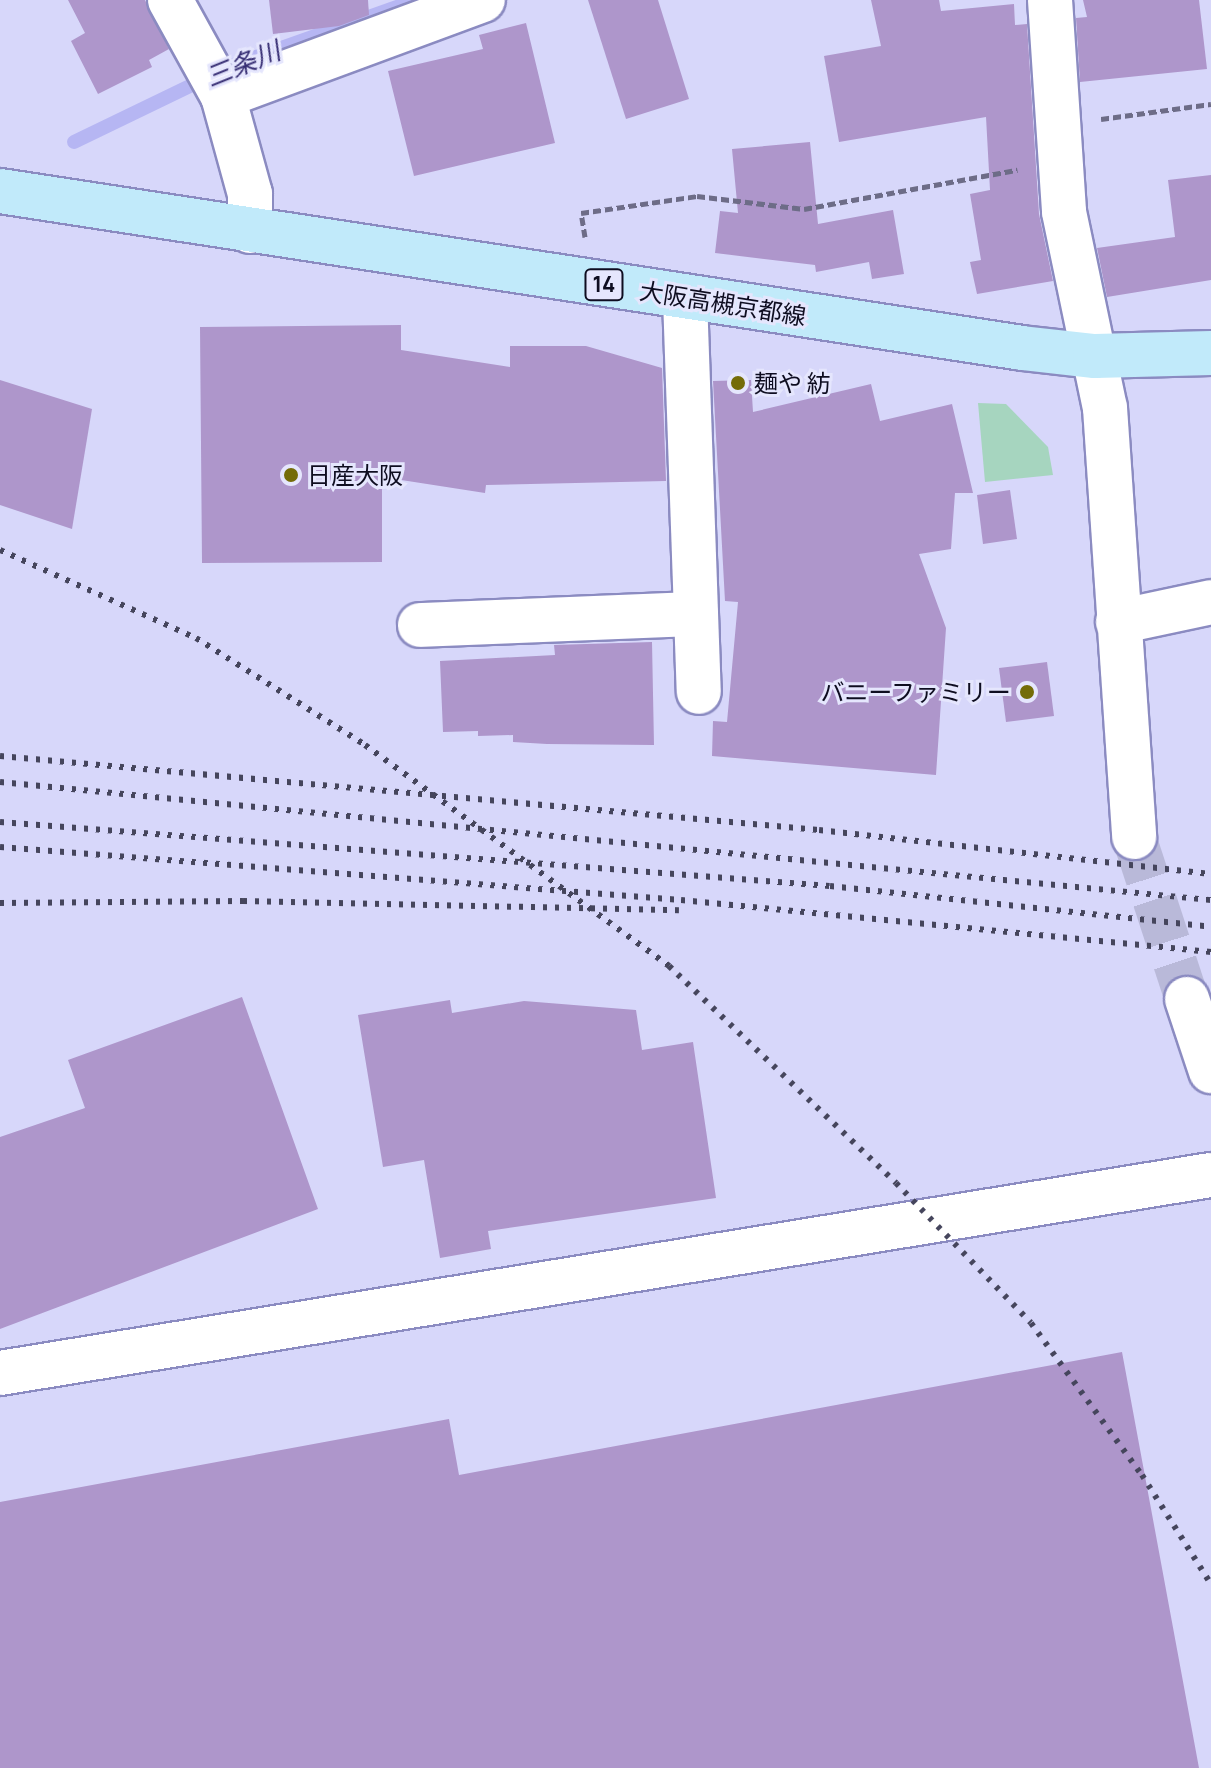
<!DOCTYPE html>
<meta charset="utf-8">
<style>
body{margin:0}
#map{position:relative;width:1211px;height:1768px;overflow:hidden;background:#d7d7fa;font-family:Manrope,"Noto Sans JP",sans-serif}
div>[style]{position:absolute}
.green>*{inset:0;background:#a6d5bf}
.stream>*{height:14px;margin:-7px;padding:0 7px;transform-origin:7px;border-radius:7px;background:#b6b6f3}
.building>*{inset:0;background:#ae96cb}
.minor-tunnel>*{height:44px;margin-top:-22px;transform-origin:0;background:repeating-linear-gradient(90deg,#b9b9d9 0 44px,transparent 0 66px)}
.path>*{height:5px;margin-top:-2.5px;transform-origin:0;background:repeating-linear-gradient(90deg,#6d6c87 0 8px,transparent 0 12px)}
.roads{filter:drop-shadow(2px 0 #8b8bc1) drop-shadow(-2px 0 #8b8bc1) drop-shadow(0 2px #8b8bc1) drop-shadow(0 -2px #8b8bc1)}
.minor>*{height:44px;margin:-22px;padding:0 22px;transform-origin:22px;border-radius:22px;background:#fff}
.major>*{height:44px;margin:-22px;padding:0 22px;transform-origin:22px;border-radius:22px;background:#c1eafa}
.rail>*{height:6px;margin-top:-3px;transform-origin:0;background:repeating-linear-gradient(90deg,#45455c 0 4px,transparent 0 12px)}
.dots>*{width:22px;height:22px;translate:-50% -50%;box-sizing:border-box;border:4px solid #e5e6fd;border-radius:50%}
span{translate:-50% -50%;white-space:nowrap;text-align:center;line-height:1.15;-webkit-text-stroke:6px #e5e6fd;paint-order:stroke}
.shield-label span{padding:2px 6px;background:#e5e6fd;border:2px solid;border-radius:6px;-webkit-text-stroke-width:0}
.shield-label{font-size:22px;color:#0e0d20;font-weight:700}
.street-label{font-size:24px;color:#0e0d20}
.poi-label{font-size:24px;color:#0e0d20}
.left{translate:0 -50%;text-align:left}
.right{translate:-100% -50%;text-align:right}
.water-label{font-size:26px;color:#362d73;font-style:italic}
</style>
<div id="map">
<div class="green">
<div style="clip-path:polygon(978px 403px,1006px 404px,1048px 447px,1053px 475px,985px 482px)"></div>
</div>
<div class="stream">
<div style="left:74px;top:142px;width:177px;rotate:-25.8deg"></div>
<div style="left:233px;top:65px;width:195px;rotate:-19.5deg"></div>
</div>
<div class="building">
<div style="clip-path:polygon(68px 0,145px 0,169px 49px,149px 60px,152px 67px,98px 94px,71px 41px,85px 33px)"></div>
<div style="clip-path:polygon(269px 0,368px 0,369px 15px,339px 26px,273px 34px)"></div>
<div style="clip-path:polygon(588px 0,658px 0,689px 99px,626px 119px)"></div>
<div style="clip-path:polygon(871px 0,939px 0,941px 11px,1014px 4px,1015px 25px,1027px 24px,1039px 214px,1053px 281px,977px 294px,970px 262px,981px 260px,970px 194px,990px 190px,986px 117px,839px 142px,824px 56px,881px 46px)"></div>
<div style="clip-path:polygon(1083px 0,1199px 0,1207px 69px,1080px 82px,1076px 18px,1087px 17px)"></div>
<div style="clip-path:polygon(526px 23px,555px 143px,414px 176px,388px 71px,483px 49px,479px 35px)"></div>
<div style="clip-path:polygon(810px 142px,818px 224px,893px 210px,904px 274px,872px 279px,869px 262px,816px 272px,815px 265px,715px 253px,720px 211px,738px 213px,732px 149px)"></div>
<div style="clip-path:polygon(1211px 175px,1211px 280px,1107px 297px,1097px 248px,1175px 237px,1168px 180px)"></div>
<div style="clip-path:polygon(401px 325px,401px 350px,510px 367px,510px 346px,586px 346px,662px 368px,666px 481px,486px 485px,485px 493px,382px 477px,382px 562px,202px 563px,200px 327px)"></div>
<div style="clip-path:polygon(0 380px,92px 409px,72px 529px,0 505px)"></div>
<div style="clip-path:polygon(751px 380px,753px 412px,871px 384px,880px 421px,952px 404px,973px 493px,955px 493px,951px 549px,919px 554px,946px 628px,936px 775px,712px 756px,713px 721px,727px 722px,738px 602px,725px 601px,713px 381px)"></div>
<div style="clip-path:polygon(1010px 490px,1017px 539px,983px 544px,977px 495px)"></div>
<div style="clip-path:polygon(652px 642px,654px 745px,547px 744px,513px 742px,513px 735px,478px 736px,478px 731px,443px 732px,440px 661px,555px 655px,554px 645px)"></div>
<div style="clip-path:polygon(1047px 662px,1054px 716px,1006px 722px,999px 668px)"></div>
<div style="clip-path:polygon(242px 997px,318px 1209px,0 1329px,0 1137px,85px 1108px,68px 1060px)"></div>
<div style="clip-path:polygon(450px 1000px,452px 1013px,524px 1001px,636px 1010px,642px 1050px,693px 1042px,716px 1198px,488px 1231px,491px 1249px,440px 1258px,424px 1160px,383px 1167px,358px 1015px)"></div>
<div style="clip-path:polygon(1122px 1352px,1199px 1768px,0 1768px,0 1502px,449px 1419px,459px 1475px)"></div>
</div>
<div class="minor-tunnel">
<div style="left:1134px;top:837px;width:170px;rotate:71.9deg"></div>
</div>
<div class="path">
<div style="left:1101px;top:119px;width:111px;rotate:-7.8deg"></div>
<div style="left:585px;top:237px;width:24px;rotate:-99deg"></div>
<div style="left:581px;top:213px;width:117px;rotate:-8.3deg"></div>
<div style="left:697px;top:196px;width:108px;rotate:6.9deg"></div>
<div style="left:804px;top:209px;width:217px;rotate:-10.4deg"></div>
</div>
<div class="roads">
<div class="minor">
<div style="left:170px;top:0;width:110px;rotate:61.1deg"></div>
<div style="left:223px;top:96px;width:102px;rotate:74.6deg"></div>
<div style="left:250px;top:194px;width:37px;rotate:90deg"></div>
<div style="left:1050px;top:0;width:212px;rotate:86.2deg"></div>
<div style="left:1064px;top:212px;width:200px;rotate:78.2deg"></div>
<div style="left:1105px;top:408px;width:430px;rotate:86.1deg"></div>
<div style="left:223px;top:96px;width:277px;rotate:-20.3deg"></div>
<div style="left:685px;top:298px;width:394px;rotate:88deg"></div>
<div style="left:1118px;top:622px;width:95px;rotate:-12.1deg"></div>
<div style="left:420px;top:625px;width:276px;rotate:-2.3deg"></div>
<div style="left:1187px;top:999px;width:76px;rotate:71.6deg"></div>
<div style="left:0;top:1373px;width:1227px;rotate:-9.29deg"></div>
</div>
<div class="major">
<div style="left:0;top:191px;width:1034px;rotate:8.73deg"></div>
<div style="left:1022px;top:348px;width:73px;rotate:6.3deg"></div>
<div style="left:1095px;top:356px;width:116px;rotate:-1.5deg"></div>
</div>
</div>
<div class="rail">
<div style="left:0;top:550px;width:215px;rotate:24.2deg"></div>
<div style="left:196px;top:638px;width:200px;rotate:32.3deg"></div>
<div style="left:365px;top:745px;width:376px;rotate:36deg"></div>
<div style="left:669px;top:966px;width:314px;rotate:43.7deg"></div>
<div style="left:896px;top:1183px;width:194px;rotate:46deg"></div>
<div style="left:1031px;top:1323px;width:188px;rotate:53.9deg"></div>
<div style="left:1142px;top:1475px;width:129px;rotate:57.7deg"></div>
<div style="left:0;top:756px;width:822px;rotate:5.16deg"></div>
<div style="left:819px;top:830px;width:394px;rotate:6.4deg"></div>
<div style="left:0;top:782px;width:1217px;rotate:5.57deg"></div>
<div style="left:0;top:822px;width:832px;rotate:4.41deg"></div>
<div style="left:830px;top:886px;width:383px;rotate:6.1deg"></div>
<div style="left:0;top:847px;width:683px;rotate:4.45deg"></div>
<div style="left:681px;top:900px;width:533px;rotate:5.6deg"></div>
<div style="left:0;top:903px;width:243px;rotate:-0.5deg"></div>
<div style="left:243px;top:901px;width:436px;rotate:1.2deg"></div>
</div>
<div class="dots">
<div style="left:738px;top:383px;background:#746c08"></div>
<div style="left:291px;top:475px;background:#746c08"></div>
<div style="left:1027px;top:692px;background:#746c08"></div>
</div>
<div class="shield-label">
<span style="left:604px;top:285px">14</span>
</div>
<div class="street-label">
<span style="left:723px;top:303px;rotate:9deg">大阪高槻京都線</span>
</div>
<div class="poi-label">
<span class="left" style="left:754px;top:383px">麺や 紡</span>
<span class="left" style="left:307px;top:475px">日産大阪</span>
<span class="right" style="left:1011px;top:692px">バニーファミリー</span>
</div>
<div class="water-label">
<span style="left:243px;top:64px;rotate:-22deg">三条川</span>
</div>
</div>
